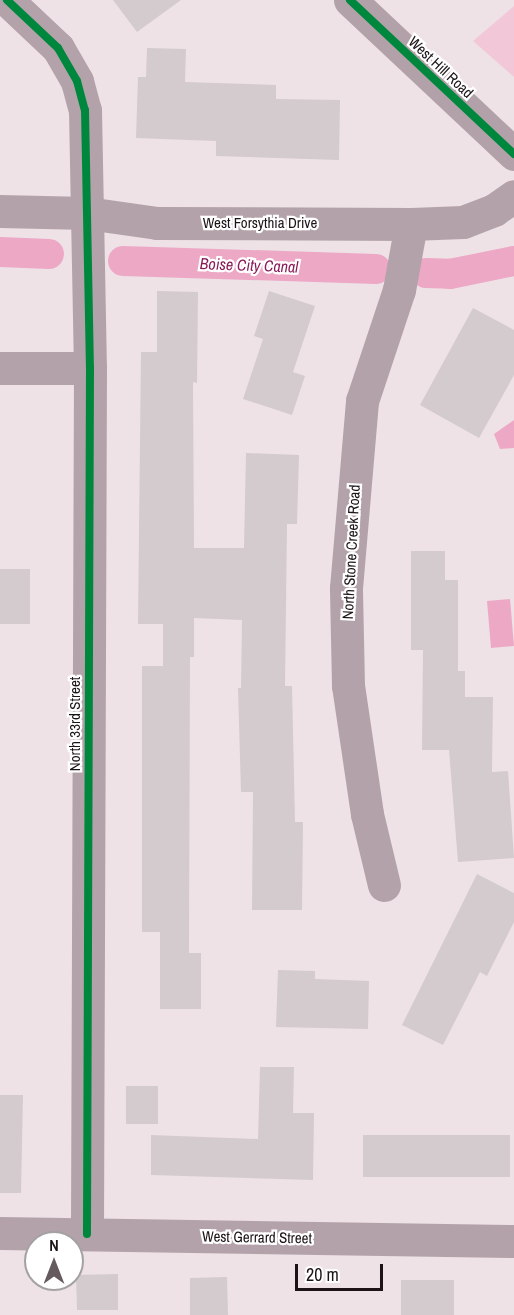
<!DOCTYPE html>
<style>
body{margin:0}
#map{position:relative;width:514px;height:1315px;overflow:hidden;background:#eee2e6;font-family:"Archivo Narrow",sans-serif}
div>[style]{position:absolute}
.green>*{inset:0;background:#f2c8d9}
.water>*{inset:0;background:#eda8c6}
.canal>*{height:30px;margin:-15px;padding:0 15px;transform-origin:15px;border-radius:15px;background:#eda8c6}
.building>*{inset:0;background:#d4cbce}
.street>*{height:33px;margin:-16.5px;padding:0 16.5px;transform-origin:16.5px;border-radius:16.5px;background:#b4a2aa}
.secondary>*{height:33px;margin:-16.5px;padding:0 16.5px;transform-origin:16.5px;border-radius:16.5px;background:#b3a1a9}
.cycleway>*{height:8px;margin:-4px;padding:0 4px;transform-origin:4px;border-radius:4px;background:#00873e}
span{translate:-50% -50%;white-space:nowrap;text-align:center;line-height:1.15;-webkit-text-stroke:4.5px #fff;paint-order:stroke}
.street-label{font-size:15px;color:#1b1316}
.water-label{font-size:16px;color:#891c58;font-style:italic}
.north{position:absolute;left:24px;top:1231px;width:60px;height:60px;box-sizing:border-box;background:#fff;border:2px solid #a4a1a2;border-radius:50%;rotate:0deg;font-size:16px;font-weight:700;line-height:24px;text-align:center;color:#1b1316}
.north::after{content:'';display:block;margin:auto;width:21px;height:27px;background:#655b5f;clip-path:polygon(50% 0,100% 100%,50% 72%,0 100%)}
.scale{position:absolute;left:295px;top:1264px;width:88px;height:27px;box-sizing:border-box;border:3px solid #1b1316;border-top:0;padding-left:8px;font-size:18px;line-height:21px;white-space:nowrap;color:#1b1316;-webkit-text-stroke:4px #fff;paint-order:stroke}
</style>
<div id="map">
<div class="green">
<div style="clip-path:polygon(514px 6px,514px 77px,473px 41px)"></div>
</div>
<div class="water">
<div style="clip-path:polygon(514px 420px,514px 448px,500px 449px,494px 434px)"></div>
<div style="clip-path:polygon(510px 599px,514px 646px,491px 648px,487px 601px)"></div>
</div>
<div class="canal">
<div style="left:0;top:252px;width:49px;rotate:2.3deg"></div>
<div style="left:123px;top:261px;width:253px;rotate:1.8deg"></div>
<div style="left:426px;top:273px;width:24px;rotate:2deg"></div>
<div style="left:450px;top:274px;width:65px;rotate:-11.5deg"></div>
</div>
<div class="building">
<div style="clip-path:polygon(113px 0,181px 0,137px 32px)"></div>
<div style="clip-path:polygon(147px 48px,186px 49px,185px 82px,276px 85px,276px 99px,340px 100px,339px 160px,216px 156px,216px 141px,136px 138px,138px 77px,146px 77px)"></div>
<div style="clip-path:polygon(157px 291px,198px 292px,197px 383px,193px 382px,194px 548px,244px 548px,246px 453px,299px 455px,297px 524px,287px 524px,285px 686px,292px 686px,295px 822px,303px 822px,302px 910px,252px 910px,253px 792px,241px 792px,238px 688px,241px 688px,242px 620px,194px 618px,194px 657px,190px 657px,189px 953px,201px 953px,201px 1009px,160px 1009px,160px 932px,142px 932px,142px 666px,163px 666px,163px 624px,138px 624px,141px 352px,157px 352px)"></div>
<div style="clip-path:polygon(269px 291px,315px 306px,293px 372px,305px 376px,292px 415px,243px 399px,263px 339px,254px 336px)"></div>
<div style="clip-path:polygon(473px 308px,514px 330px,514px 375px,479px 438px,420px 405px)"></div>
<div style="clip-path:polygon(411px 551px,445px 551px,445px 580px,458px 580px,458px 671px,465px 671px,465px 697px,493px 697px,492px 772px,508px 771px,514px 858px,458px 862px,449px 750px,422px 750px,423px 650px,411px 650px)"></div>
<div style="clip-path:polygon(0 569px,30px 569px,30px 624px,0 624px)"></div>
<div style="clip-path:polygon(477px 874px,514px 893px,514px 922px,487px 976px,480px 972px,443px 1045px,402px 1025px)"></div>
<div style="clip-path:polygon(278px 970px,315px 971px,315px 979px,369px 981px,368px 1029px,276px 1027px)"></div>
<div style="clip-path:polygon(260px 1067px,294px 1067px,293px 1113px,314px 1113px,313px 1180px,151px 1175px,151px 1135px,258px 1139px)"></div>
<div style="clip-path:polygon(126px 1086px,158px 1086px,158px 1124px,126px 1124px)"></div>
<div style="clip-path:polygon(0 1095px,23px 1095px,21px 1193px,0 1193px)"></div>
<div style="clip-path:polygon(363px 1135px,510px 1135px,510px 1177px,363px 1177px)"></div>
<div style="clip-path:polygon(118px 1274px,118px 1310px,77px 1310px,76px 1275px)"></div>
<div style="clip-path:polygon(227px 1277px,228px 1315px,190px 1315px,190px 1278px)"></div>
<div style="clip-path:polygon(401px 1280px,454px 1280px,454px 1315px,401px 1315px)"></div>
</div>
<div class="street">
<div style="left:7px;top:0;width:70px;rotate:43.3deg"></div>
<div style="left:58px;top:48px;width:38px;rotate:60deg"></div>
<div style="left:77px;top:81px;width:30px;rotate:75deg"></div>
<div style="left:85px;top:110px;width:258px;rotate:88.9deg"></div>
<div style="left:90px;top:368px;width:866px;rotate:90.2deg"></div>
<div style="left:0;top:211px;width:87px;rotate:1.3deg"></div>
<div style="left:87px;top:213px;width:71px;rotate:8.1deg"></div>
<div style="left:157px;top:223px;width:254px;rotate:0.2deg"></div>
<div style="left:411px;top:224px;width:52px;rotate:-2.2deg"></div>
<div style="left:463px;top:222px;width:33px;rotate:-21deg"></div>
<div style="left:494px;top:210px;width:24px;rotate:-35deg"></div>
<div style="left:0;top:368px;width:90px"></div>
<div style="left:384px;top:885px;width:73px;rotate:-103.5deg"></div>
<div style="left:367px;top:814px;width:129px;rotate:-98.4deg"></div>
<div style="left:348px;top:686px;width:98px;rotate:-91.2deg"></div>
<div style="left:346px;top:588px;width:188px;rotate:-85.1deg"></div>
<div style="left:362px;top:401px;width:117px;rotate:-71.6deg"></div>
<div style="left:399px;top:290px;width:67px;rotate:-79.7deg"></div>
<div style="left:0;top:1233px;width:514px;rotate:0.89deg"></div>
</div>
<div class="secondary">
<div style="left:350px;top:0;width:225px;rotate:43.2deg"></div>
</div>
<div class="cycleway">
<div style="left:7px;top:0;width:70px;rotate:43.3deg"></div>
<div style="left:58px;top:48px;width:38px;rotate:60deg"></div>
<div style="left:77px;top:81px;width:30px;rotate:75deg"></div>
<div style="left:85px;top:110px;width:258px;rotate:88.9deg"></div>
<div style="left:90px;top:368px;width:866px;rotate:90.2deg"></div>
<div style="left:350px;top:0;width:225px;rotate:43.2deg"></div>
</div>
<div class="street-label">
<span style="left:441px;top:67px;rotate:43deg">West Hill Road</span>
<span style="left:260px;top:223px">West Forsythia Drive</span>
<span style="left:351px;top:552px;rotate:-87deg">North Stone Creek Road</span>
<span style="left:75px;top:724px;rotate:-90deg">North 33rd Street</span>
<span style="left:257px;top:1237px;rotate:1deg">West Gerrard Street</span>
</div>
<div class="water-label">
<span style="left:249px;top:265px;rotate:2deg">Boise City Canal</span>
</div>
<div class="north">N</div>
<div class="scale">20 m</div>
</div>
